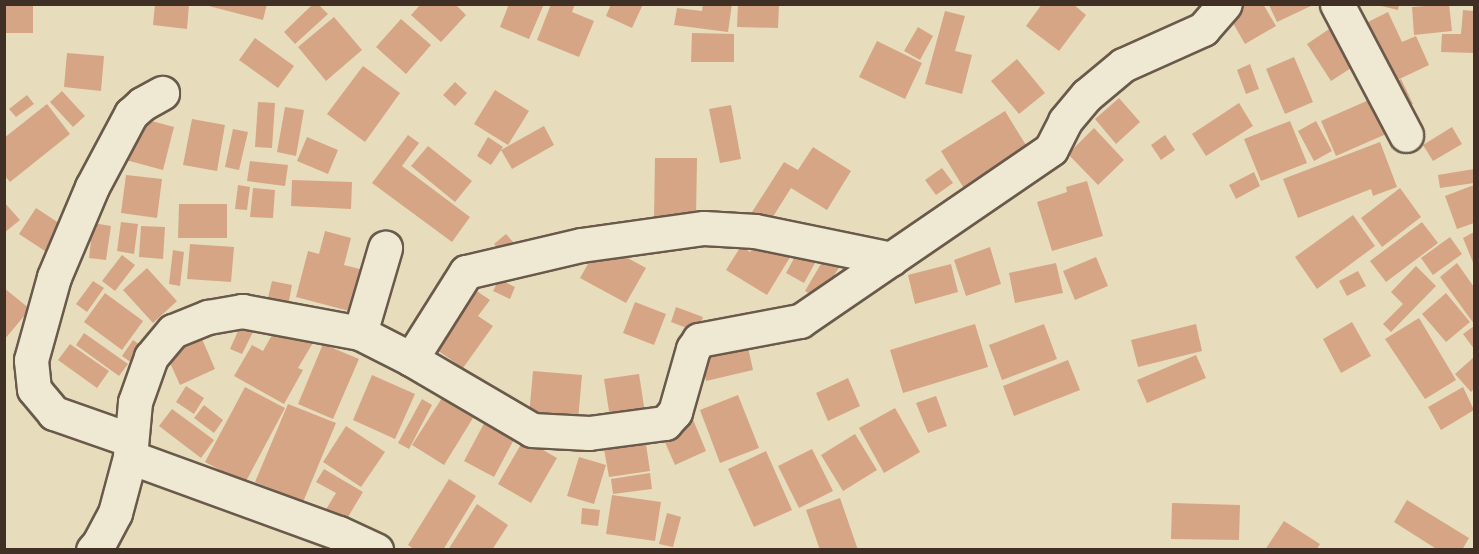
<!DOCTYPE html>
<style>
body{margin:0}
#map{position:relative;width:1479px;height:554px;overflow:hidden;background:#e7ddbc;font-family:"Libre Bodoni",serif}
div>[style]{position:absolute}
.building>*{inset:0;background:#d6a585}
.roads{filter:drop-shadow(2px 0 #6a5a4b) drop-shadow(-2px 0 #6a5a4b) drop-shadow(0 2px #6a5a4b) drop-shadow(0 -2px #6a5a4b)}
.minor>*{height:33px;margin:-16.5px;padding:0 16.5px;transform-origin:16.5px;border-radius:16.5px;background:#efe9d3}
span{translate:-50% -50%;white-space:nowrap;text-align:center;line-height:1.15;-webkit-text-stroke:4.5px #efe9d3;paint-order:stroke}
.frame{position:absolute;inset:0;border:6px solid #402f25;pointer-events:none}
</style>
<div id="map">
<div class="building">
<div style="clip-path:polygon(4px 4px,33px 4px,33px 33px,4px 33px)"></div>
<div style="clip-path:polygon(155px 4px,189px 4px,187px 29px,153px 25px)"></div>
<div style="clip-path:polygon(201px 4px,267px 4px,263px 20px)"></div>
<div style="clip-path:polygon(313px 4px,318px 4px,328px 14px,295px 44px,284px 32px)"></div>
<div style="clip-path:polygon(421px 4px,455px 4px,466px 15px,441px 42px,411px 15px)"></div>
<div style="clip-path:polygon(509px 4px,544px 4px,529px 39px,500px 27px)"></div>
<div style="clip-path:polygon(551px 4px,575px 4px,572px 12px,594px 21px,579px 57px,537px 40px)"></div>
<div style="clip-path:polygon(611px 4px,643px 4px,632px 28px,606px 16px)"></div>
<div style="clip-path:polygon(703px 4px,732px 4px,728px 32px,674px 25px,677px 8px,702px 11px)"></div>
<div style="clip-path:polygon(738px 4px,779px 4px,778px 28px,737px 27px)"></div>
<div style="clip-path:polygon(1042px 4px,1073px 4px,1086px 15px,1059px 51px,1026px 26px)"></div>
<div style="clip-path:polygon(1233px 4px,1263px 4px,1276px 26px,1245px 44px,1225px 9px)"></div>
<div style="clip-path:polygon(1373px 4px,1399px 4px,1398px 10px)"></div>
<div style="clip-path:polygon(1449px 4px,1452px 31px,1414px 35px,1412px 7px)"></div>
<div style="clip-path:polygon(1269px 5px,1313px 5px,1277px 22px)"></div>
<div style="clip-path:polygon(1463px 10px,1474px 11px,1474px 53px,1441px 52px,1442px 34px,1461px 34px)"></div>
<div style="clip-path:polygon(945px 11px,965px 16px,955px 51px,972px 55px,962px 94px,925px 84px)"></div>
<div style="clip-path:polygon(1388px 12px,1402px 42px,1416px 36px,1429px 65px,1393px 82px,1354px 29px)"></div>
<div style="clip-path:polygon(334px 17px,362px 50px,326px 81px,298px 47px)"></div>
<div style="clip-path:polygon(401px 19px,431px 45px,406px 74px,376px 47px)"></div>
<div style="clip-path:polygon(1338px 23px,1362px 61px,1331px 81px,1307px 44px)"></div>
<div style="clip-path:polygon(918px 27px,933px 36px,920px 60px,904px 51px)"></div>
<div style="clip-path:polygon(692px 33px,734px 34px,734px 62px,691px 62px)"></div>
<div style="clip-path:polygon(255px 38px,294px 66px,278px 88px,239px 60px)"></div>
<div style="clip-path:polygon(877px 41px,922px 63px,905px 99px,859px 77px)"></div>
<div style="clip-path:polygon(67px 53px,104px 56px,101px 91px,64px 87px)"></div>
<div style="clip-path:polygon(1294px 57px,1313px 102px,1285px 114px,1266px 69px)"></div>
<div style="clip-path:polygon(1017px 59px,1045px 93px,1019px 114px,991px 81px)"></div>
<div style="clip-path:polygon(1250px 64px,1259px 89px,1246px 94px,1237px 70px)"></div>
<div style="clip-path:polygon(363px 66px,400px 93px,365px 142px,327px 114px)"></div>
<div style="clip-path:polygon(1401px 79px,1413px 104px,1399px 111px,1387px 86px)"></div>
<div style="clip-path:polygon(455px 82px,467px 93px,455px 106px,443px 95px)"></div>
<div style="clip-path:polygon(495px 90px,529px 111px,508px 145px,474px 124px)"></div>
<div style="clip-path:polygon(62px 91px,85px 116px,73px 127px,50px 102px)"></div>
<div style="clip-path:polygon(27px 95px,34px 104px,16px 117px,9px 109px)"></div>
<div style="clip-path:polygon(1378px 96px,1393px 131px,1336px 156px,1321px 121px)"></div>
<div style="clip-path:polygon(1119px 98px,1140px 122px,1116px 144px,1095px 119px)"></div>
<div style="clip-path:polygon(258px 102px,275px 103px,272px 148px,255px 147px)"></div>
<div style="clip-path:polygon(1239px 103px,1253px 126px,1206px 156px,1192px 134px)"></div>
<div style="clip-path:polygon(47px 104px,70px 134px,10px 182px,4px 175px,4px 138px)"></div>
<div style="clip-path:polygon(731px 105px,741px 159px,720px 163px,709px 109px)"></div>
<div style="clip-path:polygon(285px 107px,304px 110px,296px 156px,277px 152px)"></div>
<div style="clip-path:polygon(1005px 111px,1029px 150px,965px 190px,941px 151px)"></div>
<div style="clip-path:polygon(133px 116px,174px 127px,163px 170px,122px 159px)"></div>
<div style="clip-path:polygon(192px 119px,225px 125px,217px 171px,183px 165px)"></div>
<div style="clip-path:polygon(1290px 121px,1307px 163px,1261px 181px,1244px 139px)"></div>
<div style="clip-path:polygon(1316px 121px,1332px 151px,1314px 161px,1298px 131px)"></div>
<div style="clip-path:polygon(544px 126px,554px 145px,512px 169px,501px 150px)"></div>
<div style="clip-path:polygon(1452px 127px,1462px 144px,1433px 161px,1423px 145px)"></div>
<div style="clip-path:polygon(1094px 128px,1124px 160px,1098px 185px,1068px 154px)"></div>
<div style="clip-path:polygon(233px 129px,248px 132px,239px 170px,225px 167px)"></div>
<div style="clip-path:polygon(408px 135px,419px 143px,402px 166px,470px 217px,452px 242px,372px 183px)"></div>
<div style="clip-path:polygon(1165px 135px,1175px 150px,1161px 160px,1151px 145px)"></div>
<div style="clip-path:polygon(307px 137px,338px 150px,328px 174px,297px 161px)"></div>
<div style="clip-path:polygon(488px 137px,503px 147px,491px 165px,477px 156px)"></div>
<div style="clip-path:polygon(1380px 142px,1397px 187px,1373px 196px,1371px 189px,1298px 218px,1283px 179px)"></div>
<div style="clip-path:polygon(428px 146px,472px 181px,455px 202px,411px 166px)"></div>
<div style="clip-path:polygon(813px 147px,851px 171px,827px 210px,791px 188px,764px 231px,747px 220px,784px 162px,798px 170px)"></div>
<div style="clip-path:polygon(655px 158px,697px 158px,696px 218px,654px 218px)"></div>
<div style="clip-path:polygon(250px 161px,288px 165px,285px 186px,247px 181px)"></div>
<div style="clip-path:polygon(942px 168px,953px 183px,936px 195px,925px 180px)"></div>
<div style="clip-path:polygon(1474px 169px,1474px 183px,1440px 188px,1438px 175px)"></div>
<div style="clip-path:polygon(1254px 172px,1260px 186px,1236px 199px,1229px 185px)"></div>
<div style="clip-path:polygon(126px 175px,162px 179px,157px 218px,121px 213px)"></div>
<div style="clip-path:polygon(292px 180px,352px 182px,351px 209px,291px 206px)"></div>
<div style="clip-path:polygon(1087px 181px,1103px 236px,1052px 251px,1037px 202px,1067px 192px,1066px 187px)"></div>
<div style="clip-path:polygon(238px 185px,250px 187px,247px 210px,235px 209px)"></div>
<div style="clip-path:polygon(1474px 185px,1474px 223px,1457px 229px,1445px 196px)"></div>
<div style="clip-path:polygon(253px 188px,275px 190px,273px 218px,250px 217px)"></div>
<div style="clip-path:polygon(1400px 188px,1421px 217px,1382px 247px,1361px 218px)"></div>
<div style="clip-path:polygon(4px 202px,20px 220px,4px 233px)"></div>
<div style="clip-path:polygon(179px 204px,227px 204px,227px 238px,178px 238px)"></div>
<div style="clip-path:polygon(36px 208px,68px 229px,51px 255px,19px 234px)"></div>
<div style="clip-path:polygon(1353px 215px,1375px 246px,1317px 289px,1295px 257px)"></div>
<div style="clip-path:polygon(121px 222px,138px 224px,134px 254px,117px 251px)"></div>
<div style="clip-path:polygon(1422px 222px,1438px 243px,1386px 282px,1370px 261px)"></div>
<div style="clip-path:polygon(93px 223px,111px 226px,106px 260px,89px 258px)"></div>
<div style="clip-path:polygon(141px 226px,165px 227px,163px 259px,139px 257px)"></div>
<div style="clip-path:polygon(325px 231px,351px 238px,344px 265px,364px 270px,353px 312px,296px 297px,308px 251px,319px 254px)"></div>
<div style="clip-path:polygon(1474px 232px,1474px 265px,1463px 238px)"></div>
<div style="clip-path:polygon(506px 234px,519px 249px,508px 259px,494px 244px)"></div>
<div style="clip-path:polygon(760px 235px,792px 254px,767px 295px,726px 270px,741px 246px,750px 252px)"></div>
<div style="clip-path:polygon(1450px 237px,1462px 254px,1433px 275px,1421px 258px)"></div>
<div style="clip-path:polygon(600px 243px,646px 268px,626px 303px,580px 278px)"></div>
<div style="clip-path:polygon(190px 244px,234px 247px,231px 282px,187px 279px)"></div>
<div style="clip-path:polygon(990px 247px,1001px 284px,966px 296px,954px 260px)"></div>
<div style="clip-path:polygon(173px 250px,184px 252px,180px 286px,169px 284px)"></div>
<div style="clip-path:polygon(797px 253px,815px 263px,804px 283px,786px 273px)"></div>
<div style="clip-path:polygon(122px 255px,135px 265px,115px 291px,102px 281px)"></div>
<div style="clip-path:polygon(825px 257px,840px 266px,819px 299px,805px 291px)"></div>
<div style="clip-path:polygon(1096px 257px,1108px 286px,1075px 300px,1063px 271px)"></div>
<div style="clip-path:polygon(1056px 263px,1063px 293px,1015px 303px,1009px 273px)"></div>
<div style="clip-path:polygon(1457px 263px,1474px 287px,1474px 324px,1440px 277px)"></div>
<div style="clip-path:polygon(951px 264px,958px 292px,915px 304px,908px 275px)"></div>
<div style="clip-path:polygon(1416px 266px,1436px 286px,1391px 332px,1383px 324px,1403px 304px,1391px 292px)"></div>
<div style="clip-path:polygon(147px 268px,177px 301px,153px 323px,123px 290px)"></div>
<div style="clip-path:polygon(1358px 271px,1366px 286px,1347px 296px,1339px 281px)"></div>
<div style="clip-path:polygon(499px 279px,515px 287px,510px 299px,493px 291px)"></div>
<div style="clip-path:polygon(93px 281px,104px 288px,87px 312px,76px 304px)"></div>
<div style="clip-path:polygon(272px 281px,292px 285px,288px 306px,267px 302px)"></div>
<div style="clip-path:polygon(468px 285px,490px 300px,478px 316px,493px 326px,463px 368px,427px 343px)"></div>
<div style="clip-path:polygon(4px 288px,30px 309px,4px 340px)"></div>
<div style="clip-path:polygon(105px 293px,143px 321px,122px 350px,84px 322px)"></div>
<div style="clip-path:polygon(1446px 293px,1470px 322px,1446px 342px,1422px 314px)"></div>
<div style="clip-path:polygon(635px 302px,666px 314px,654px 345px,623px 333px)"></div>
<div style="clip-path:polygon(676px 307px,703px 317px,697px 332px,671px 322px)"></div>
<div style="clip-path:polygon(1419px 318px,1456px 380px,1425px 399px,1385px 339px)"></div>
<div style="clip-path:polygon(243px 320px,256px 326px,242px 354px,230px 349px)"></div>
<div style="clip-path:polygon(280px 321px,314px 341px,298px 368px,303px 370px,284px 404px,234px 376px,252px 345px,263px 351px)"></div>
<div style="clip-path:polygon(1352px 322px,1371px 356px,1341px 373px,1323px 339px)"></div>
<div style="clip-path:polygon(975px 324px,988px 367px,903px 393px,890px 350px)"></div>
<div style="clip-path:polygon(1044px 324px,1057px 359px,1002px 380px,989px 345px)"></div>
<div style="clip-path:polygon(1196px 324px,1202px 351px,1138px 367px,1131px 340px)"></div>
<div style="clip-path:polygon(1474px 326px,1474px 349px,1463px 334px)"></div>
<div style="clip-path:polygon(84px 333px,128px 364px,119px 376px,76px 345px)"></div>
<div style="clip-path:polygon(745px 334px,753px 370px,706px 381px,698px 345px)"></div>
<div style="clip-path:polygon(202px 339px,215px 369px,180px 385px,167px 356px)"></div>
<div style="clip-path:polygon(133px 340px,143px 347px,132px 363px,122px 356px)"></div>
<div style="clip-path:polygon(70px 344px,109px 371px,97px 388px,58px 360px)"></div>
<div style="clip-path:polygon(323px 344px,359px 359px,333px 419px,298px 404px)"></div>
<div style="clip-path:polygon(1196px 355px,1206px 378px,1147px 403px,1137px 380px)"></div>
<div style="clip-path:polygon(1474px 357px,1474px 389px,1471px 392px,1455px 374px)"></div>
<div style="clip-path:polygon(1068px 360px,1080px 390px,1014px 416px,1003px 386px)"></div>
<div style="clip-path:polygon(533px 371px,582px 375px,578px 420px,529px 416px)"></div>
<div style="clip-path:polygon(639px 374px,645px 413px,610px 418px,604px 379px)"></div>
<div style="clip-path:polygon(372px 375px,415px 394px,395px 439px,353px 420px)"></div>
<div style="clip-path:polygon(848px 378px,860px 406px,828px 421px,816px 393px)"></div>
<div style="clip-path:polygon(186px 386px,204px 398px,194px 414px,176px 402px)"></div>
<div style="clip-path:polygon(245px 387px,285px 408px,245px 483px,205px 462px)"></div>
<div style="clip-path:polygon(1463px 387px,1474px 410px,1441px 430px,1428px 407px)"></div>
<div style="clip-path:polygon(738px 395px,759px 448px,720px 463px,700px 410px)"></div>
<div style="clip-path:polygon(936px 396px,947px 426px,928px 433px,916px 403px)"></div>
<div style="clip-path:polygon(442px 398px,473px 418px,444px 465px,412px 445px)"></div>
<div style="clip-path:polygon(422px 399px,432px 405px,409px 449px,398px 443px)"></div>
<div style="clip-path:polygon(288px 404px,336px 423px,303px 502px,255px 482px)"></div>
<div style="clip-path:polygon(204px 405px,223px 420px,214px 433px,194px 418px)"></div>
<div style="clip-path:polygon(895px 408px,920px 452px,884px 473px,859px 428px)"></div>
<div style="clip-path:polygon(172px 409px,214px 440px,201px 458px,159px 426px)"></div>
<div style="clip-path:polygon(488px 416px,518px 432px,494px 477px,464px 461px)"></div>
<div style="clip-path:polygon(692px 417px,706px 451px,675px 465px,660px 431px)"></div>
<div style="clip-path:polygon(346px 426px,385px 452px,361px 487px,323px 462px)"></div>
<div style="clip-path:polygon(644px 431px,650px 471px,609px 477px,602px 438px)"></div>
<div style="clip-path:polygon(855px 434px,877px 470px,843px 491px,821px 455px)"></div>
<div style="clip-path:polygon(524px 439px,557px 458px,531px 503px,498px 484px)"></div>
<div style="clip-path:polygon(812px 449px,833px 491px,799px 508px,778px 466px)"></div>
<div style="clip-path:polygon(766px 451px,792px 510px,754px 527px,728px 469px)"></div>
<div style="clip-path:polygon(579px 457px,606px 465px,594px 504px,567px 496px)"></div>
<div style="clip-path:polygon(324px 469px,363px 492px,345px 522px,325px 511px,336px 493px,316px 482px)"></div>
<div style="clip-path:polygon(650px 473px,652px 489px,613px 494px,611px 479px)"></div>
<div style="clip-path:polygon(449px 479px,476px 496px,443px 550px,415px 550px,408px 545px)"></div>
<div style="clip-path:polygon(612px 495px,661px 502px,655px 541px,606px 534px)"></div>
<div style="clip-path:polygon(840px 498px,858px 550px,820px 550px,806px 510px)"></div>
<div style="clip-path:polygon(1407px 500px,1469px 538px,1462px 550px,1438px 550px,1394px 522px)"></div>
<div style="clip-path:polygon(1172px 503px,1240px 505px,1239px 540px,1171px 539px)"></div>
<div style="clip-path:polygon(477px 504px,508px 525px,492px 550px,448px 550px)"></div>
<div style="clip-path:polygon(582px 508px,600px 510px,598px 526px,581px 524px)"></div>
<div style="clip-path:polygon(667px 513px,681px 517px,673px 547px,659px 544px)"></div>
<div style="clip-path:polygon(1284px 521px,1320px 544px,1316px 550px,1265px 550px)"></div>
</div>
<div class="roads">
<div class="minor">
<div style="left:1337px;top:4px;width:148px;rotate:62.2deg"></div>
<div style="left:360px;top:333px;width:89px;rotate:-73.6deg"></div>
<div style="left:411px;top:359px;width:103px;rotate:-57.7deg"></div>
<div style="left:466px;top:272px;width:118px;rotate:-13.2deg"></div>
<div style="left:581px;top:245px;width:124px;rotate:-7.9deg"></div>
<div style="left:704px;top:228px;width:51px;rotate:3.4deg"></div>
<div style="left:755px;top:231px;width:139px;rotate:11.6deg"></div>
<div style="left:131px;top:440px;width:82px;rotate:-160.7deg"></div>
<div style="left:54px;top:413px;width:31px;rotate:-130deg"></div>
<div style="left:34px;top:389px;width:29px;rotate:-96deg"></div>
<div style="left:31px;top:360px;width:86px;rotate:-74.5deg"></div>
<div style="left:54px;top:277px;width:98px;rotate:-67.1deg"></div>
<div style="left:92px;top:187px;width:83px;rotate:-61.9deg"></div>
<div style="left:131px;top:114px;width:15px;rotate:-42deg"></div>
<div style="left:142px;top:104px;width:23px;rotate:-29deg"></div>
<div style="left:130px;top:457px;width:222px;rotate:20deg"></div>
<div style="left:339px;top:533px;width:41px;rotate:24.7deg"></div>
<div style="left:93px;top:550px;width:9px;rotate:-49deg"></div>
<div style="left:99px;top:543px;width:34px;rotate:-62deg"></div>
<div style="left:115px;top:513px;width:58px;rotate:-75deg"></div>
<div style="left:130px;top:457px;width:55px;rotate:-84.8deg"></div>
<div style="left:135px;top:402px;width:48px;rotate:-70.4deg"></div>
<div style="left:151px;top:357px;width:34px;rotate:-50deg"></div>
<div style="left:173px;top:331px;width:38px;rotate:-22deg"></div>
<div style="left:208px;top:317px;width:35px;rotate:-10deg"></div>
<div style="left:242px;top:311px;width:120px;rotate:10.6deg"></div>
<div style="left:360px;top:333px;width:57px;rotate:27deg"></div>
<div style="left:411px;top:359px;width:140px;rotate:30.4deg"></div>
<div style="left:532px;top:430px;width:57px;rotate:3deg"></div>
<div style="left:589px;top:433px;width:77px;rotate:-7.5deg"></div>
<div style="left:665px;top:423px;width:15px;rotate:-48deg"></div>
<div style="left:675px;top:412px;width:66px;rotate:-74.1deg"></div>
<div style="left:693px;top:349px;width:11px;rotate:-56deg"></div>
<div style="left:699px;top:340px;width:103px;rotate:-10.7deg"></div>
<div style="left:800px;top:321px;width:304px;rotate:-34.4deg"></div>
<div style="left:1051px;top:149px;width:31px;rotate:-63deg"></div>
<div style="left:1065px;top:121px;width:34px;rotate:-50deg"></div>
<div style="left:1087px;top:95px;width:47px;rotate:-39.8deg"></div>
<div style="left:1123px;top:65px;width:88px;rotate:-24.2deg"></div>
<div style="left:1203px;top:29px;width:33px;rotate:-49deg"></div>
</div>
</div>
<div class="frame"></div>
</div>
